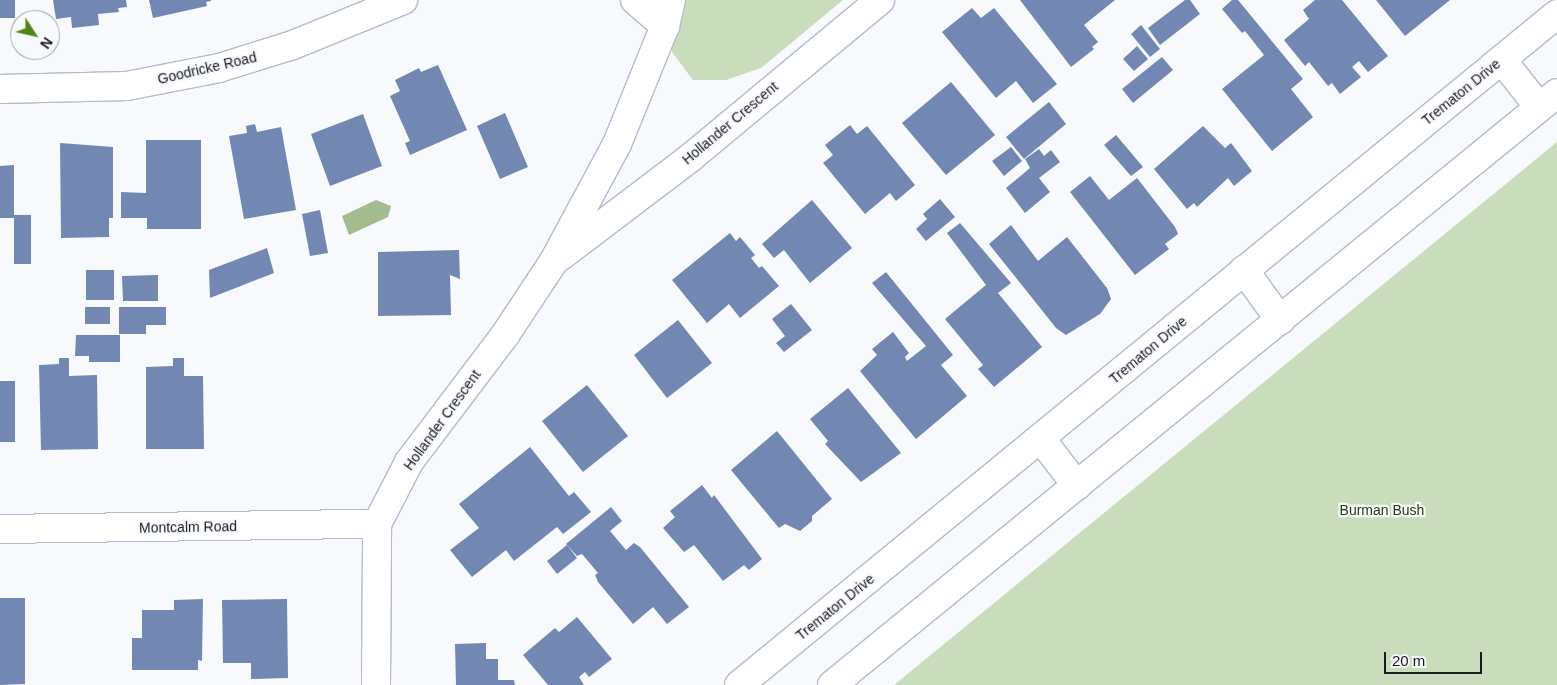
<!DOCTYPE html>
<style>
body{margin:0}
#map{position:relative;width:1557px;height:685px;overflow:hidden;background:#f7f9fc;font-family:Arial,sans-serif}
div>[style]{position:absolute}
.green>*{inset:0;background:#c9dcbc}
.water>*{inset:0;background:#a2bc8f}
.building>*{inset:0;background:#7288b2}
.roads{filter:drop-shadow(1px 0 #b3bccc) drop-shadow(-1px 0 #b3bccc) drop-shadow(0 1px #b3bccc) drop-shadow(0 -1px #b3bccc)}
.minor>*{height:28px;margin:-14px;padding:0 14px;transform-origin:14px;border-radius:14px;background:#fff}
span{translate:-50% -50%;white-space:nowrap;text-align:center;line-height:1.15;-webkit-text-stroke:4.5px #f7f9fc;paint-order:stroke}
.street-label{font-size:14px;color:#171a20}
.park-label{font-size:14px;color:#1f3704}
.north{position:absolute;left:10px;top:10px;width:50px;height:50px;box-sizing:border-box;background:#f7f9fc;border:1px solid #9da0a4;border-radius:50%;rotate:125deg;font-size:14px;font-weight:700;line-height:20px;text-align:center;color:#171a20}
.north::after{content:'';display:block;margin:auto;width:18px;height:22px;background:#53851a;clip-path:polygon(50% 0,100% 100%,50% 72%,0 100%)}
.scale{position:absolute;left:1384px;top:652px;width:98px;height:22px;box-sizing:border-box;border:2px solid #171a20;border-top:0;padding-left:6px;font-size:15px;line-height:18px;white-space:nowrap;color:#171a20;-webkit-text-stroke:4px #f7f9fc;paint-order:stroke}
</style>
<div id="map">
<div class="green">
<div style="clip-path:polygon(667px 0,843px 0,761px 68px,726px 80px,693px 80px,672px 52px)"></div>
<div style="clip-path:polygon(1557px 142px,1557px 685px,894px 685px)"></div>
</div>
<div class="water">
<div style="clip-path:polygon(376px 200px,391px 206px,388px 217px,349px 235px,342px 216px)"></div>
</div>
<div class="building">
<div style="clip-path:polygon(0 0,15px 0,15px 18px,0 18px)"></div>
<div style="clip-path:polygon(53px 0,126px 0,127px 7px,118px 8px,119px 12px,98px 14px,99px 25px,72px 28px,71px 17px,56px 19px)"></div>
<div style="clip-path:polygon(149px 0,211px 0,211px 1px,206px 2px,207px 6px,153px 18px)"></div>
<div style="clip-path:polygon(1020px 0,1115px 0,1084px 25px,1098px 42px,1092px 47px,1094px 49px,1071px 67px)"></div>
<div style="clip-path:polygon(1185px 0,1190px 0,1200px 14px,1160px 45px,1148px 28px)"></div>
<div style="clip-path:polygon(1232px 0,1238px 0,1303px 79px,1291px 89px,1313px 117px,1272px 151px,1222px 89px,1264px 55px,1245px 31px,1242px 33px,1222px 9px)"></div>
<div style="clip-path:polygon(1315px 0,1342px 0,1388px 56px,1368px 72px,1359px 61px,1352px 67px,1361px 77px,1340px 94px,1332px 83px,1328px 86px,1309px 62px,1305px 66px,1284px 40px,1309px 19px,1303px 10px)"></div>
<div style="clip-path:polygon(1376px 0,1450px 0,1405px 36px)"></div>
<div style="clip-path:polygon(972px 8px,981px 18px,994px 8px,1057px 84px,1033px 103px,1016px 81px,996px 98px,942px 32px)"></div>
<div style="clip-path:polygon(1141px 25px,1160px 49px,1150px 57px,1131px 34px)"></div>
<div style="clip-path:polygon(1137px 46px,1148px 59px,1134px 71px,1123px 59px)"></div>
<div style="clip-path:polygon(1162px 57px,1173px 70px,1133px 103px,1122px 89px)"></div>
<div style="clip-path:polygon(438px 65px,467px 130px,410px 155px,405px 143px,410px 141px,390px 96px,400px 91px,395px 80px,419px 68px,421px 72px)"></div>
<div style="clip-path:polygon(951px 82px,995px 135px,946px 175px,902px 123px)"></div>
<div style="clip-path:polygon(1049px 102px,1066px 124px,1024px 159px,1006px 137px)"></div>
<div style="clip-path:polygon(505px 113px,528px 167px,500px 179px,477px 126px)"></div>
<div style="clip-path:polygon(363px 114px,382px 166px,330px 186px,311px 134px)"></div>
<div style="clip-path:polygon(255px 124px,257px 132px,281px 127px,296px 210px,244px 219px,229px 136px,247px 133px,246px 126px)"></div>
<div style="clip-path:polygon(850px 125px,857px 134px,867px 126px,915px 185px,896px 201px,890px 193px,865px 214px,823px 163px,833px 155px,825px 145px)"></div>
<div style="clip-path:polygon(1203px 126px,1225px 148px,1231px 143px,1252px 171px,1234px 186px,1228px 178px,1197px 207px,1194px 203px,1187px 209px,1154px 169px)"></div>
<div style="clip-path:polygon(1116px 135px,1143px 167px,1131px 176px,1104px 145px)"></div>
<div style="clip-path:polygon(146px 140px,201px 140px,201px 229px,147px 229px,147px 218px,121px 218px,121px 192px,146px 193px)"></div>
<div style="clip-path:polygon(60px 143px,113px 147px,113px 218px,109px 218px,109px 237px,61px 238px)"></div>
<div style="clip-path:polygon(1011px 147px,1022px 161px,1004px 176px,992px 161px)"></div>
<div style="clip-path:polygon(1039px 149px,1044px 156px,1051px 150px,1060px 162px,1039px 178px,1050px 192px,1025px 213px,1006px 188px,1030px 168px,1025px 159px)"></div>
<div style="clip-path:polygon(14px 165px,14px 215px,31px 215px,31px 264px,14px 264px,14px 218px,0 218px,0 166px)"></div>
<div style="clip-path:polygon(1090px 176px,1109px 200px,1137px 178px,1175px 227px,1178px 234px,1165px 244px,1169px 249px,1135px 275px,1070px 192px)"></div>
<div style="clip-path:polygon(940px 199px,955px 217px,926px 241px,916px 229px,927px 219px,923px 214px)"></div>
<div style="clip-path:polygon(812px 200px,852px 248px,810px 283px,784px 250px,774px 258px,762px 244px)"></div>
<div style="clip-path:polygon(320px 210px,328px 253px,310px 256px,302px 214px)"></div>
<div style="clip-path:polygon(960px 223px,1011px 283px,998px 293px,1042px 347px,994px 387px,978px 369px,983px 365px,945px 319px,986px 285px,947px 233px)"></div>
<div style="clip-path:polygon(1011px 225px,1038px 261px,1067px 237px,1107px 288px,1111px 299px,1100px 314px,1066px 335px,1056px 328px,989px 244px)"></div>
<div style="clip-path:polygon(730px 233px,736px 241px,740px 237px,755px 255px,751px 258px,759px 268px,762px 266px,779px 286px,740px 318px,729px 304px,707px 323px,672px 280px)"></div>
<div style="clip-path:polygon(267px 248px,274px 273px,210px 298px,209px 270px)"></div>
<div style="clip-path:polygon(459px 250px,460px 279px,450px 275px,451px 315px,378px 316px,378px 252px)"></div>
<div style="clip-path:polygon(86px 270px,114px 270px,114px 300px,86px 300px)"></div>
<div style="clip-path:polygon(886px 272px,953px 355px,941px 365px,967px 396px,916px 439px,860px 371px,877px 355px,872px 349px,893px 332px,909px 353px,905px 357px,907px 361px,926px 346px,872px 283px)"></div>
<div style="clip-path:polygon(158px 275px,158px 301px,123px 301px,122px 276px)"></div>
<div style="clip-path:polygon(791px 304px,812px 330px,784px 352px,776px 343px,785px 336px,772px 319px)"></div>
<div style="clip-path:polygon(85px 307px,110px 307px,110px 324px,85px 324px)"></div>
<div style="clip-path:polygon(119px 307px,166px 307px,166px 325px,146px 325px,146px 334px,119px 334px)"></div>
<div style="clip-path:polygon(678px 320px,712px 363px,667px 398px,634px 355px)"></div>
<div style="clip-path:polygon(76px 335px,120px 335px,120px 362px,89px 362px,89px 356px,75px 356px)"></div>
<div style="clip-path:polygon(59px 358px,69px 358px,69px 376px,97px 375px,98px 449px,41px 450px,39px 365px,59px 364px)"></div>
<div style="clip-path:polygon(173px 358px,184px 358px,184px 376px,203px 376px,204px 449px,146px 449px,146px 367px,173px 366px)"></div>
<div style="clip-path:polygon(0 381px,15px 381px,15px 442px,0 442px)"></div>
<div style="clip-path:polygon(587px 385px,628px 436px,583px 472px,542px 421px)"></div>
<div style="clip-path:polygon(848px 388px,901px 453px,861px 482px,825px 444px,828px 441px,810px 419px)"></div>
<div style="clip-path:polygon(777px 431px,832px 499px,812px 516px,812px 521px,800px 531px,785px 524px,779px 528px,731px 470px)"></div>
<div style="clip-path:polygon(530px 447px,569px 496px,574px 492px,591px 512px,563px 534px,557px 527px,514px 561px,506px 550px,472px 577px,450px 550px,479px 528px,459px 504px)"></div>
<div style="clip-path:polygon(702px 485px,712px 498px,714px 495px,762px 559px,749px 570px,744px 565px,723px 581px,694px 545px,684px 552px,663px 528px,675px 517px,670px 511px)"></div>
<div style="clip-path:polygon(611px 507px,622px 521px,610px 531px,626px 550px,634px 543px,640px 547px,689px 607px,667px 624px,653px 607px,633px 624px,598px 582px,595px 575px,598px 573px,582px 554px,577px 556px,566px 544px)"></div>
<div style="clip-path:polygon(567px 545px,577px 558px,557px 574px,547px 561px)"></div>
<div style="clip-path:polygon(0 598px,25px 598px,25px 684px,0 685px)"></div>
<div style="clip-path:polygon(203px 599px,202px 661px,198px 660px,198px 670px,132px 670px,132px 638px,142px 638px,142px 610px,174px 610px,174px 600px)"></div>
<div style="clip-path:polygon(287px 599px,288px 678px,251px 679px,251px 663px,223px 663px,222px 600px)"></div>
<div style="clip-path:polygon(577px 617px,612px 659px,589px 677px,585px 672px,579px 677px,584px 685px,548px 685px,523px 655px,555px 628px,559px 632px)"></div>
<div style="clip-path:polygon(486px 643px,486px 659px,498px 659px,498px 680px,514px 680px,515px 685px,456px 685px,455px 644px)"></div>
</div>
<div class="roads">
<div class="minor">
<div style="left:635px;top:0;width:40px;rotate:41deg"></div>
<div style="left:1502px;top:60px;width:60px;rotate:51.8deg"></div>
<div style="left:0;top:89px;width:127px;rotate:-1.4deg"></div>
<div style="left:127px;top:86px;width:94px;rotate:-11.1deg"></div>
<div style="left:219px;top:68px;width:77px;rotate:-17.3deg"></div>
<div style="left:293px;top:45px;width:119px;rotate:-22.2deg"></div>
<div style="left:561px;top:256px;width:162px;rotate:-37.2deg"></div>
<div style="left:690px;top:158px;width:247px;rotate:-39.7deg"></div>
<div style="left:1244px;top:270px;width:62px;rotate:54.2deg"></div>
<div style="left:1041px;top:439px;width:59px;rotate:52.5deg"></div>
<div style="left:0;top:529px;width:377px;rotate:-0.8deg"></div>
<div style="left:376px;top:685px;width:161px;rotate:-89.6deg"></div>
<div style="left:377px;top:524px;width:70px;rotate:-62.7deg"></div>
<div style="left:409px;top:462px;width:159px;rotate:-52.9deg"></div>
<div style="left:505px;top:335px;width:89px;rotate:-56.5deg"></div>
<div style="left:554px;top:261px;width:133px;rotate:-61.7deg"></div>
<div style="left:617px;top:144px;width:127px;rotate:-67.9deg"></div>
<div style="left:665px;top:26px;width:27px;rotate:-77deg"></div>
<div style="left:739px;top:685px;width:1058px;rotate:-39.36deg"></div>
<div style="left:832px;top:685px;width:936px;rotate:-39.23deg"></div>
</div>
</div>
<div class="street-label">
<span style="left:207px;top:68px;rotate:-13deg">Goodricke Road</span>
<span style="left:1461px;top:92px;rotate:-39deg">Trematon Drive</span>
<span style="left:730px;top:123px;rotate:-40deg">Hollander Crescent</span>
<span style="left:1148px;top:350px;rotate:-40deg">Trematon Drive</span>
<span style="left:442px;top:420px;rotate:-54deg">Hollander Crescent</span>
<span style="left:188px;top:527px;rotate:-1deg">Montcalm Road</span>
<span style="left:835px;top:607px;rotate:-39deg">Trematon Drive</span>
</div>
<div class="park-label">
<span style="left:1382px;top:510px">Burman Bush</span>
</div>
<div class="north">N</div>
<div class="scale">20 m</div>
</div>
